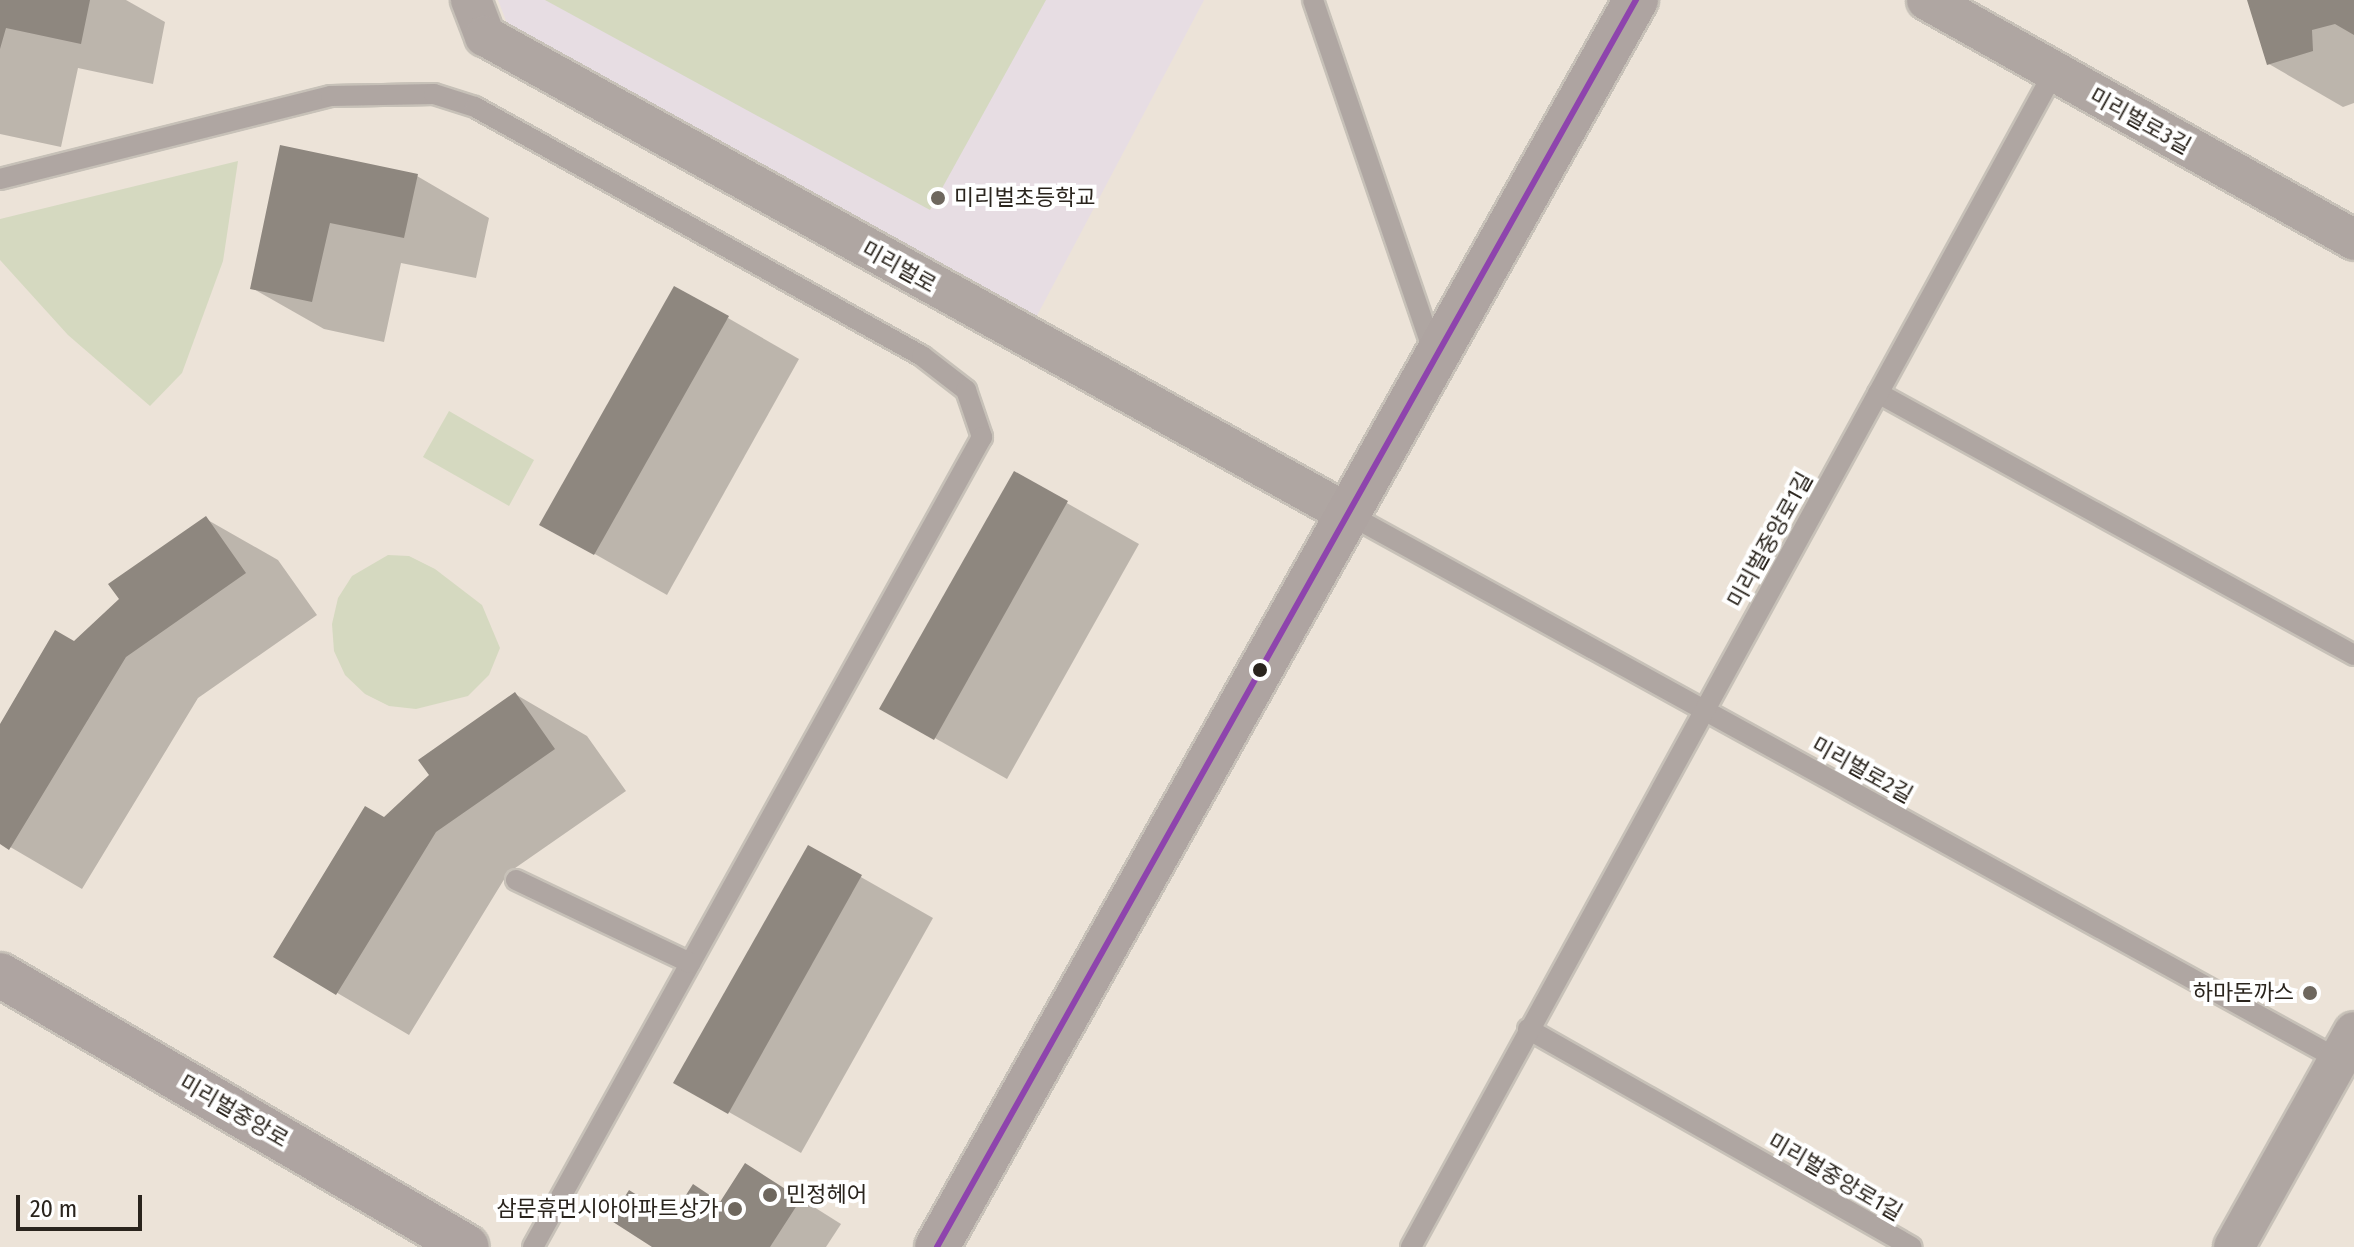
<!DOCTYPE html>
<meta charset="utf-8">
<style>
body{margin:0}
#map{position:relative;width:2354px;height:1247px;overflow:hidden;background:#ece3d8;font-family:"Fira Sans Condensed","Noto Sans KR",sans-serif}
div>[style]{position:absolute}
.education>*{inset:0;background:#e7dde3}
.green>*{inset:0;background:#d5d9c0}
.shadow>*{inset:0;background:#0003}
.building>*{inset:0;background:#8e877f}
.roads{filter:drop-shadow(2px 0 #c7c1b8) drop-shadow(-2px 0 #c7c1b8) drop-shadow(0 2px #c7c1b8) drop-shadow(0 -2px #c7c1b8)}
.lane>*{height:20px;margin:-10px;padding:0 10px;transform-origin:10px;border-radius:10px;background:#afa6a2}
.street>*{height:40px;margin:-20px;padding:0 20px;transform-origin:20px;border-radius:20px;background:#afa6a2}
.secondary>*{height:44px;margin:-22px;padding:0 22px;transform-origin:22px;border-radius:22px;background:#aea4a1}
.bus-1>*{height:6px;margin:-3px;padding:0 3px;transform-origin:3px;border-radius:3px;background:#8e44ad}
.dots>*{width:22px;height:22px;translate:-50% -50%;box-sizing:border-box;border:4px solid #fff;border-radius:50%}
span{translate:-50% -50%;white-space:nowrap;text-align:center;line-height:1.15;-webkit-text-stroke:8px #fff;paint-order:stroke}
.street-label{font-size:22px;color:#2a241d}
.poi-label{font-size:22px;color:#2a241d}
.left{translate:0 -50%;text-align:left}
.right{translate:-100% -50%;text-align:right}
.scale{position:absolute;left:16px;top:1195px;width:126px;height:36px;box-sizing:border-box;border:4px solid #2a241d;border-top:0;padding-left:10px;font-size:24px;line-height:28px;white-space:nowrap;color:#2a241d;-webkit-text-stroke:6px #fff;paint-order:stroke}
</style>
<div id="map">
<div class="education">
<div style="clip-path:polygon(498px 0,1204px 0,1031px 327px,525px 70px)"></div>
</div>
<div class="green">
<div style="clip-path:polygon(545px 0,1046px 0,930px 210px)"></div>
<div style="clip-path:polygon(238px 161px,223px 261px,182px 373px,150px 406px,68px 335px,0 260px,0 219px)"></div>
<div style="clip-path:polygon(449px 411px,534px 460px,509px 506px,423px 457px)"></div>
<div style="clip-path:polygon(388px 555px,409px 556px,435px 569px,482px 605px,500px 648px,489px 675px,468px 696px,416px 709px,389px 706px,365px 694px,345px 675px,334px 651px,332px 624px,338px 598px,352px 576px)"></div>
</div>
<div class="shadow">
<div style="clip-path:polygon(0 0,126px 0,165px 22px,153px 84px,78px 68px,61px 147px,0 134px)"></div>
<div style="clip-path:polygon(2249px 0,2354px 0,2354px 103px,2343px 107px,2269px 64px)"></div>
<div style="clip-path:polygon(282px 148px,417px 176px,489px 218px,476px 278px,401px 263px,384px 342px,324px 329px,252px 288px)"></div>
<div style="clip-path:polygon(728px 318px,799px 359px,667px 595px,542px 524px)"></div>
<div style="clip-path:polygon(1014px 473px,1139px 544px,1007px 779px,882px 708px)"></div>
<div style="clip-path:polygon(206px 519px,278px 560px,317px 615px,198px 698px,82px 889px,0 841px,0 728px,75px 643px)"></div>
<div style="clip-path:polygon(515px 694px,587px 736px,626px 791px,508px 873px,409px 1035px,276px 957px,384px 819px)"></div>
<div style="clip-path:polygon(808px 847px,933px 918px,801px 1153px,676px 1082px)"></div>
<div style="clip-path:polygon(787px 1190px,841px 1224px,826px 1247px,656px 1247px,673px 1218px)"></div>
</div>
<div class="building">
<div style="clip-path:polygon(0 0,90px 0,81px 44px,6px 28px,0 49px)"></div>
<div style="clip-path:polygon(2247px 0,2354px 0,2354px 35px,2335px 24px,2312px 30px,2313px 51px,2267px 65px)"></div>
<div style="clip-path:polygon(280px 145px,418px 174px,404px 238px,330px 223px,312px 302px,250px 289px)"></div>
<div style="clip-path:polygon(674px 286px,729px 316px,594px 555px,539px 525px)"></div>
<div style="clip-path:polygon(1014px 471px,1068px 501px,934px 740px,879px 709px)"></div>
<div style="clip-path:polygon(206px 516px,246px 573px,126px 657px,9px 850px,0 844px,0 724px,55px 630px,74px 641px,119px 599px,108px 584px)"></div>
<div style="clip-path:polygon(515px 692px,555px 749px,436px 832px,336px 995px,273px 957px,365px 806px,384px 817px,429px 775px,418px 760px)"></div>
<div style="clip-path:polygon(808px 845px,862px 875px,728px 1114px,673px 1083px)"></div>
<div style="clip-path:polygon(745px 1163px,801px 1199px,770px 1247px,652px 1247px,610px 1220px,629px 1190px,672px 1217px,693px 1184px,720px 1202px)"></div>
</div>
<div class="roads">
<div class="lane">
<div style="left:1313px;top:0;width:376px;rotate:71.1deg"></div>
<div style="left:0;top:179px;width:341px;rotate:-14.1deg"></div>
<div style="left:331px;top:96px;width:103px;rotate:-1.1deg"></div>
<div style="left:434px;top:94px;width:43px;rotate:17.6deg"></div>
<div style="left:475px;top:107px;width:512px;rotate:29.12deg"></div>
<div style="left:922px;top:356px;width:56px;rotate:37.7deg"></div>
<div style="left:966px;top:390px;width:50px;rotate:71.2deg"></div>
<div style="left:982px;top:437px;width:926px;rotate:119deg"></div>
<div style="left:1878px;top:393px;width:543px;rotate:28.83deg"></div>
<div style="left:1348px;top:514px;width:1136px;rotate:28.84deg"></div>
<div style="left:516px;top:880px;width:193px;rotate:25.5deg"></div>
<div style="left:1528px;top:1029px;width:441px;rotate:29.6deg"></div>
<div style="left:1411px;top:1247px;width:1337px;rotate:-61.31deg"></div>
</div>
<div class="street">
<div style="left:471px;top:0;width:39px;rotate:69deg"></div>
<div style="left:485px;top:36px;width:987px;rotate:28.98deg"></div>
<div style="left:1927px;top:0;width:490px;rotate:29.3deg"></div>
<div style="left:2234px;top:1247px;width:246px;rotate:-60.8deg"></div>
</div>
<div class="secondary">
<div style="left:0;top:975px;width:540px;rotate:30.22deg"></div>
<div style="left:937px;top:1247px;width:1430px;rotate:-60.73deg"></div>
</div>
</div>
<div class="bus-1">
<div style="left:937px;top:1247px;width:1430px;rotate:-60.73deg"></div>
</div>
<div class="dots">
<div style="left:938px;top:198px;background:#6e675e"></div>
<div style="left:1260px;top:670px;background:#2a241d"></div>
<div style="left:2310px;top:993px;background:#6e675e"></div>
<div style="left:770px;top:1195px;background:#6e675e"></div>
<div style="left:735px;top:1209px;background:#6e675e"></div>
</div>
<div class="street-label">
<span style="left:2140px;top:121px;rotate:29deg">미리벌로3길</span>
<span style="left:899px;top:267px;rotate:29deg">미리벌로</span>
<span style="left:1770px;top:540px;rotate:-61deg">미리벌중앙로1길</span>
<span style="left:1862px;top:770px;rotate:29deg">미리벌로2길</span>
<span style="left:234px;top:1111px;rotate:30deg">미리벌중앙로</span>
<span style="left:1835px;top:1177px;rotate:30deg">미리벌중앙로1길</span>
</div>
<div class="poi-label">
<span class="left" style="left:954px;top:198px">미리벌초등학교</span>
<span class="right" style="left:2294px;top:993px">하마돈까스</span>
<span class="left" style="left:786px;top:1195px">민정헤어</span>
<span class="right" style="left:719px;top:1209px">삼문휴먼시아아파트상가</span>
</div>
<div class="scale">20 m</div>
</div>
